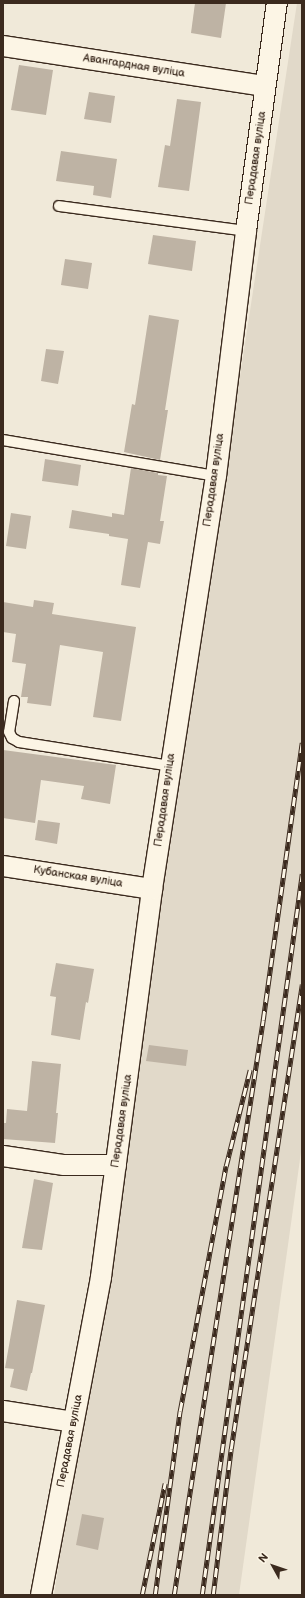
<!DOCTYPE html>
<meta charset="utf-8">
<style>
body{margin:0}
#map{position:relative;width:305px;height:1598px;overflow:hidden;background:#f0e9d9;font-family:"Balsamiq Sans",sans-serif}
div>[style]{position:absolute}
.built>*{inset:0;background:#e1d9c9}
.building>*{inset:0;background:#beb3a4}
.roads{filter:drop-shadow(1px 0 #3b2a1e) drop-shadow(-1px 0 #3b2a1e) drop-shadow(0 1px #3b2a1e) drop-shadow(0 -1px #3b2a1e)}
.lane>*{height:10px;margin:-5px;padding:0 5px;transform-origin:5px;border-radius:5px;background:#fcf5e5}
.street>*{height:20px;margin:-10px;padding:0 10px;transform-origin:10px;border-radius:10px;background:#fcf5e5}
.rail>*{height:4.5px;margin-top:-2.25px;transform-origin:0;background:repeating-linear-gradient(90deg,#fcf5e5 0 9px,#3b2a1e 0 18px);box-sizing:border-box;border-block:1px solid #3b2a1e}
span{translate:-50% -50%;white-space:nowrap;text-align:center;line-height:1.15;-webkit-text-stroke:3.5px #fcf5e5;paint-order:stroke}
.street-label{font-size:11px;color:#3b2a1e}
.frame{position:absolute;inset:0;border:4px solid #3b2a1e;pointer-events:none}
.north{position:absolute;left:253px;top:1546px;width:40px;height:40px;-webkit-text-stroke:3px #fcf5e5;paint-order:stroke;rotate:310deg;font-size:11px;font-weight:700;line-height:16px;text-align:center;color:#3b2a1e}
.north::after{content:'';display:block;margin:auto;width:14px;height:18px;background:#3b2a1e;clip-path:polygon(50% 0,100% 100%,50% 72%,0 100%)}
</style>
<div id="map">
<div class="built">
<div style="clip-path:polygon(297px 3px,302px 3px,302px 1145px,239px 1595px,54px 1595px)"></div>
</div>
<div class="building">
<div style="clip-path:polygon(195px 3px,226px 3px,221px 38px,191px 33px)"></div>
<div style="clip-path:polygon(19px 65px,53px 70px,46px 115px,11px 110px)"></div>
<div style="clip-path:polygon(89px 92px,115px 96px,111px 123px,84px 119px)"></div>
<div style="clip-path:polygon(177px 99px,201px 102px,189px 191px,158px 187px,165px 145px,170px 146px)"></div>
<div style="clip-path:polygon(61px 151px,117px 159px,111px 198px,93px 195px,94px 186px,56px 181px)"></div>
<div style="clip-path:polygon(153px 235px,196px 241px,192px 271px,148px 264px)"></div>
<div style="clip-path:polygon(65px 259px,92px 263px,88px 289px,61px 285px)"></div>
<div style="clip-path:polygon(149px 315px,179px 320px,165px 410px,168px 410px,160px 460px,124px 452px,132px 404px,135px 405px)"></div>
<div style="clip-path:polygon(46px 349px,64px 351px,58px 384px,41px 381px)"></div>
<div style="clip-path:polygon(45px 459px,81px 465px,78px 486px,42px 481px)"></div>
<div style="clip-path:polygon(131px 468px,158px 473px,158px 475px,167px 476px,160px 521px,164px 521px,160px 544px,148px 542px,140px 588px,121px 585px,128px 539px,109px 536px,109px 534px,69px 528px,72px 510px,112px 517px,112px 513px,124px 515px)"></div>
<div style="clip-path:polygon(11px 513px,31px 516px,26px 549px,6px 546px)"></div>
<div style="clip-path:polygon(34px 600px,54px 603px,52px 614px,136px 627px,121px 721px,93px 717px,103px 652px,60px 645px,51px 706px,27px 703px,28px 697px,21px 697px,26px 664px,12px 662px,16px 634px,3px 632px,3px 602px,33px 607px)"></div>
<div style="clip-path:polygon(3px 750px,116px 765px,110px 804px,81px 799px,84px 786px,41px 780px,35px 823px,3px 818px)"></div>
<div style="clip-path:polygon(38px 820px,60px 823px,57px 844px,35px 840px)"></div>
<div style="clip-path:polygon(56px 963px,94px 969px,88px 1003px,86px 1002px,80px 1040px,51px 1035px,56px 997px,50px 996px)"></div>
<div style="clip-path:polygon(149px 1045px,188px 1050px,186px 1066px,146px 1061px)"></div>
<div style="clip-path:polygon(32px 1061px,61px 1064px,56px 1113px,58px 1113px,55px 1143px,3px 1139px,3px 1123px,6px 1123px,7px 1109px,27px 1111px)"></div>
<div style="clip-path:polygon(34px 1179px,53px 1183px,42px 1250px,22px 1248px)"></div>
<div style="clip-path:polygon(17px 1300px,45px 1305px,32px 1373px,31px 1373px,27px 1391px,10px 1387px,14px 1369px,5px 1368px)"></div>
<div style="clip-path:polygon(82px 1514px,104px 1518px,98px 1550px,76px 1545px)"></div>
</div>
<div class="roads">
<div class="lane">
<div style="left:59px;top:206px;width:189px;rotate:7.6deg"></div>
<div style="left:3px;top:440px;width:216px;rotate:9.6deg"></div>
<div style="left:14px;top:701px;width:31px;rotate:99deg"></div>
<div style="left:9px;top:732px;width:7px;rotate:63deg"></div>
<div style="left:12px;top:738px;width:8px;rotate:30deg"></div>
<div style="left:19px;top:742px;width:153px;rotate:9deg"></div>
</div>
<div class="street">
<div style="left:3px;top:46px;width:265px;rotate:8.7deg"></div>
<div style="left:3px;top:866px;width:151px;rotate:8.8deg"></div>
<div style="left:3px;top:1156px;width:62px;rotate:8.4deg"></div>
<div style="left:64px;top:1165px;width:52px"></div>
<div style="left:3px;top:1411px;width:71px;rotate:8.9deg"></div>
<div style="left:41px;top:1595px;width:324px;rotate:-79.3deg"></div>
<div style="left:101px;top:1277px;width:391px;rotate:-82.5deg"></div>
<div style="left:152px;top:889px;width:418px;rotate:-81.2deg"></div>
<div style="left:216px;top:476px;width:247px;rotate:-83deg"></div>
<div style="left:246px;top:231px;width:230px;rotate:-82.3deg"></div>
</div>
</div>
<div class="rail">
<div style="left:142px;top:1595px;width:114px;rotate:-78.4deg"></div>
<div style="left:155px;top:1595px;width:186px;rotate:-82.3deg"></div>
<div style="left:180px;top:1411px;width:249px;rotate:-79.4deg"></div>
<div style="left:226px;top:1166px;width:99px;rotate:-76deg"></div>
<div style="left:174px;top:1595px;width:582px;rotate:-81.2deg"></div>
<div style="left:263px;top:1020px;width:280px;rotate:-82deg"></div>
<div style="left:202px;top:1595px;width:728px;rotate:-82.1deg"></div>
<div style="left:213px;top:1595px;width:147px;rotate:-83deg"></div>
<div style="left:231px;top:1449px;width:470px;rotate:-81.3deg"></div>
</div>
<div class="street-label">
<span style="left:134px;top:66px;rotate:9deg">Авангардная вуліца</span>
<span style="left:256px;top:158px;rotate:-82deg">Перадавая вуліца</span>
<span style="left:214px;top:480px;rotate:-82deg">Перадавая вуліца</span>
<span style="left:165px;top:800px;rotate:-82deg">Перадавая вуліца</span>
<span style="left:78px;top:877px;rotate:9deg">Кубанская вуліца</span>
<span style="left:122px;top:1121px;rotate:-82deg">Перадавая вуліца</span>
<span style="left:70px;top:1441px;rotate:-79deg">Перадавая вуліца</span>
</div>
<div class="frame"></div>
<div class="north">N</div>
</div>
